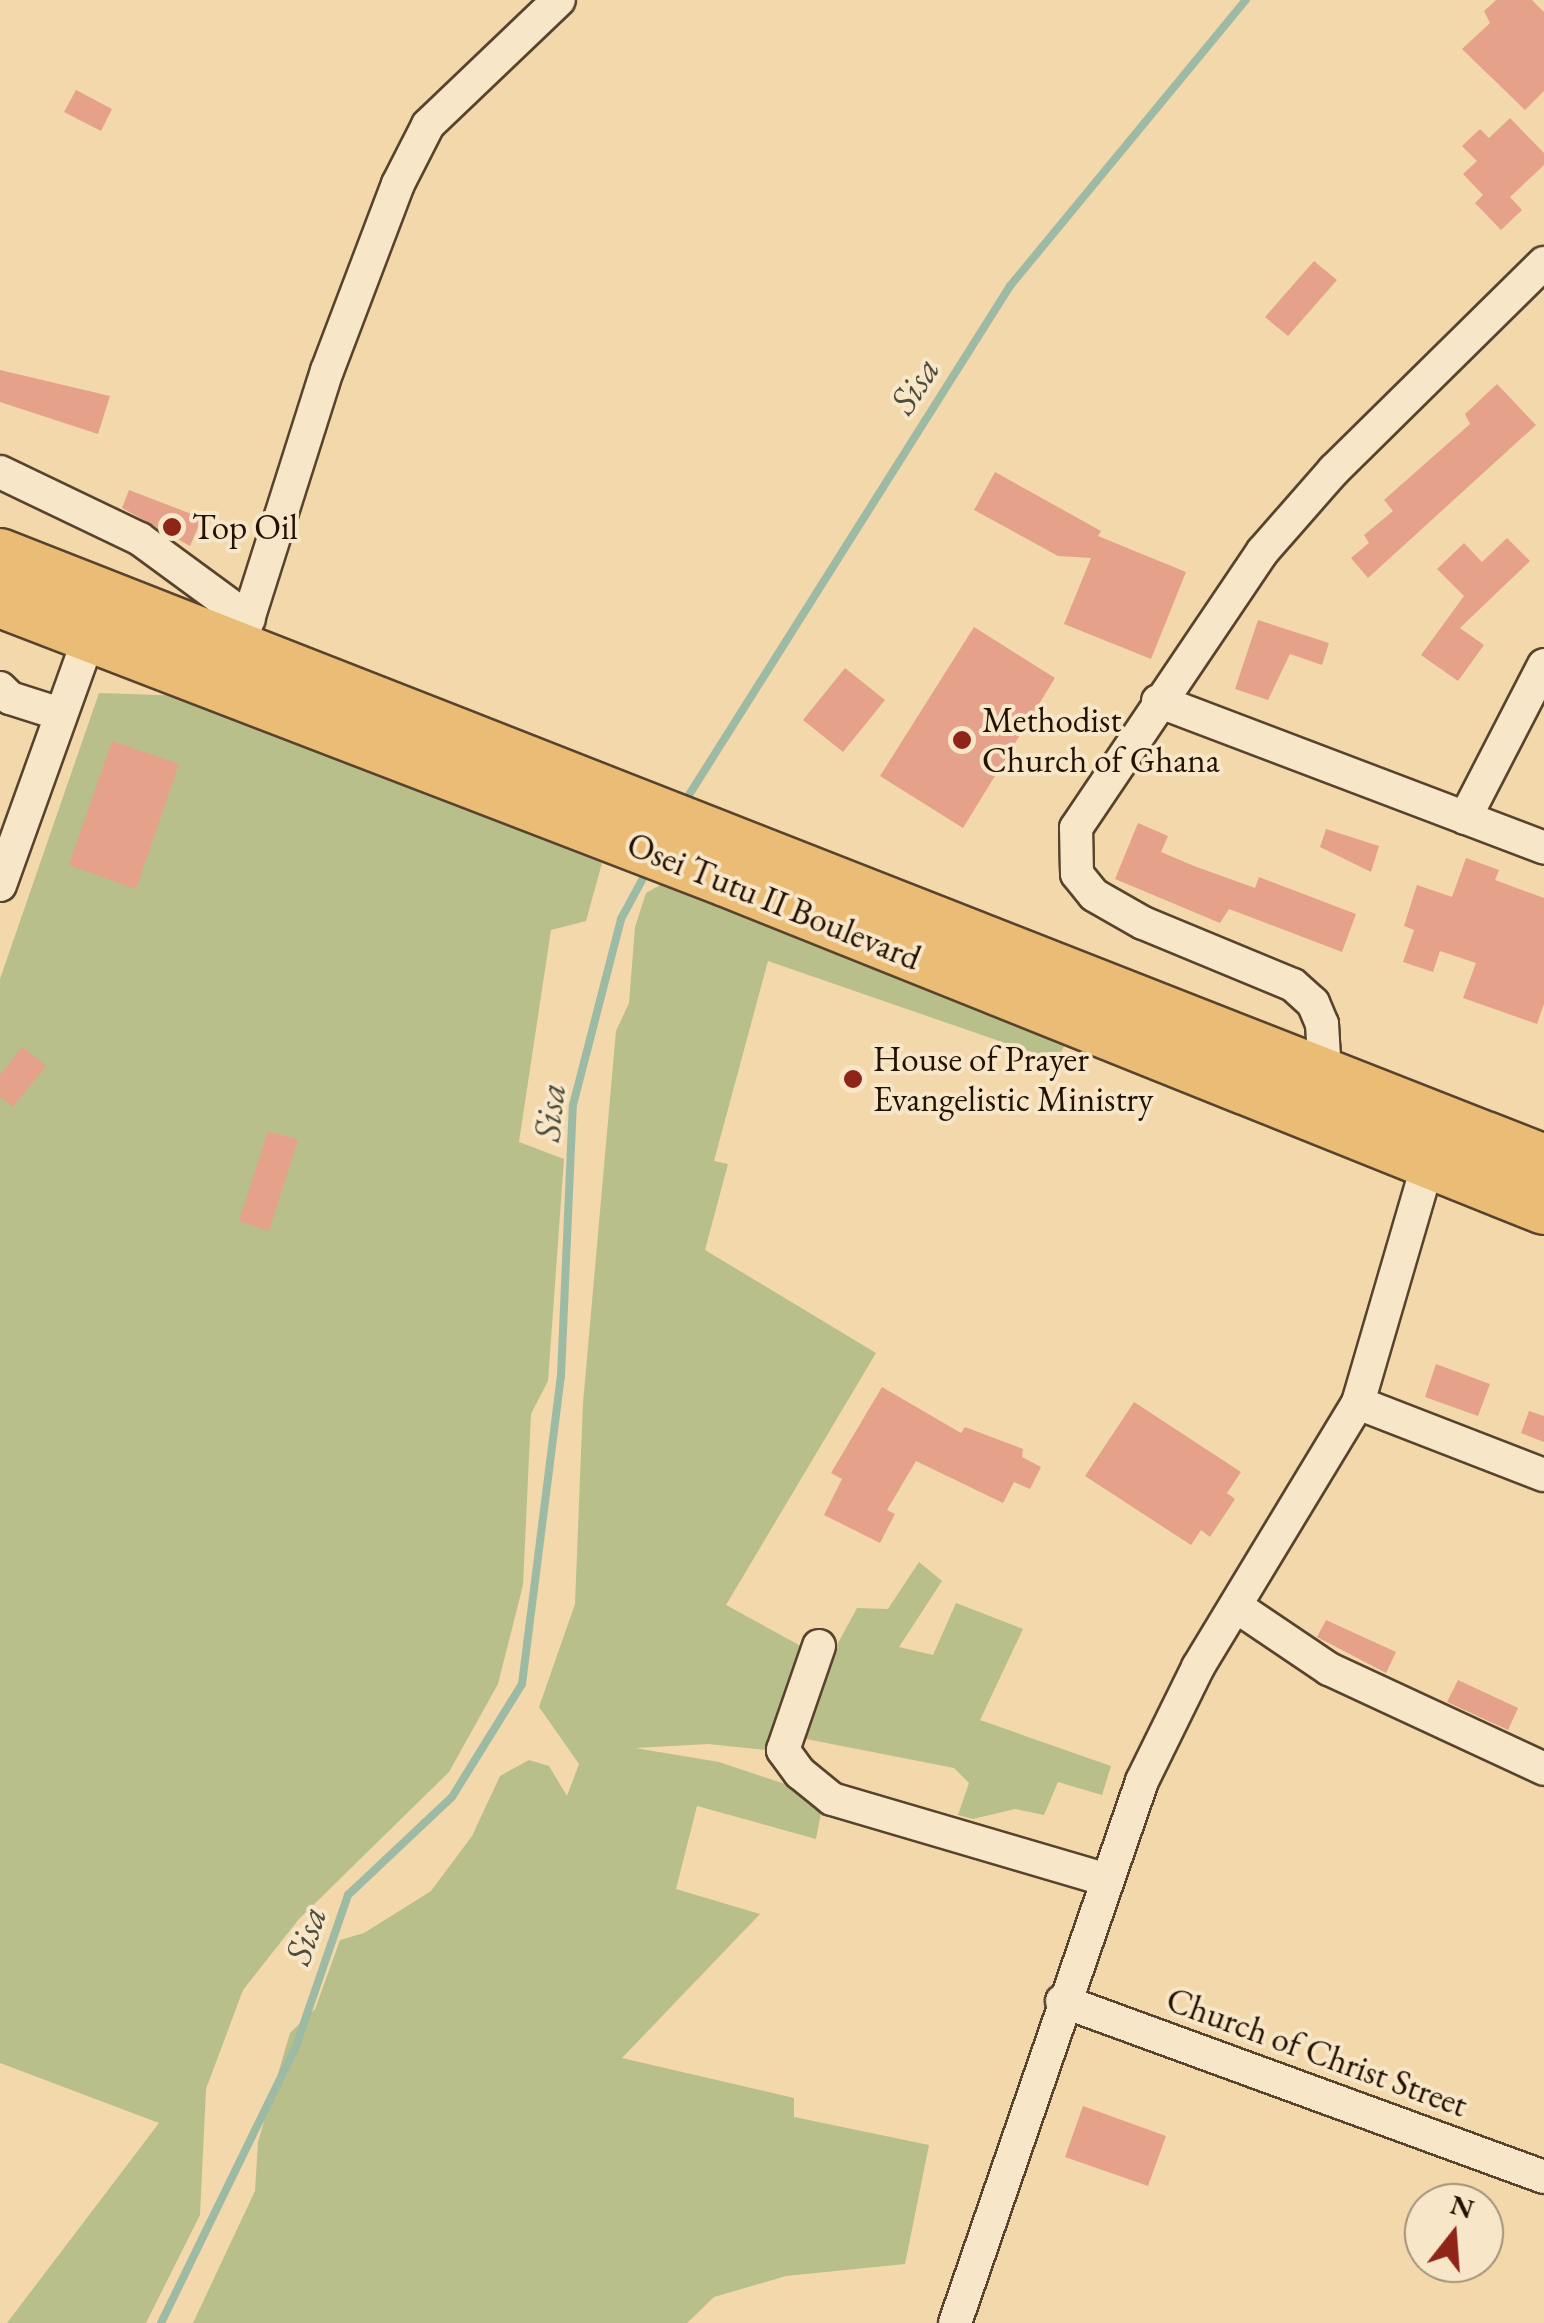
<!DOCTYPE html>
<style>
body{margin:0}
#map{position:relative;width:1544px;height:2323px;overflow:hidden;background:#f3d8ab;font-family:"EB Garamond",serif}
div>[style]{position:absolute}
.green>*{inset:0;background:#b8bf8b}
.stream>*{height:8px;margin:-4px;padding:0 4px;transform-origin:4px;border-radius:4px;background:#9dbba4}
.building>*{inset:0;background:#e6a18b}
.roads{filter:drop-shadow(2px 0 #58432c) drop-shadow(-2px 0 #58432c) drop-shadow(0 2px #58432c) drop-shadow(0 -2px #58432c)}
.minor>*{height:32px;margin:-16px;padding:0 16px;transform-origin:16px;border-radius:16px;background:#f7e6c8}
.highway>*{height:50px;margin:-25px;padding:0 25px;transform-origin:25px;border-radius:25px;background:#eabc76}
.dots>*{width:28px;height:28px;translate:-50% -50%;box-sizing:border-box;border:5px solid #f7e6c8;border-radius:50%}
span{translate:-50% -50%;white-space:nowrap;text-align:center;line-height:1.15;-webkit-text-stroke:8px #f7e6c8;paint-order:stroke}
.poi-label{font-size:35px;color:#241102}
.left{translate:0 -50%;text-align:left}
.street-label{font-size:35px;color:#241102}
.water-label{font-size:38px;color:#4e4c3b;font-style:italic}
.north{position:absolute;left:1404px;top:2183px;width:100px;height:100px;box-sizing:border-box;background:#f7e6c8;border:2px solid #a39179;border-radius:50%;rotate:17deg;font-size:28px;font-weight:700;line-height:40px;text-align:center;color:#241102}
.north::after{content:'';display:block;margin:auto;width:35px;height:45px;background:#8f2418;clip-path:polygon(50% 0,100% 100%,50% 72%,0 100%)}
</style>
<div id="map">
<div class="green">
<div style="clip-path:polygon(99px 693px,188px 696px,602px 863px,586px 921px,551px 930px,519px 1142px,564px 1159px,548px 1381px,531px 1414px,523px 1585px,498px 1684px,449px 1772px,299px 1919px,243px 1990px,206px 2089px,200px 2215px,146px 2323px,7px 2323px,159px 2123px,0 2063px,0 979px)"></div>
<div style="clip-path:polygon(662px 884px,1067px 1040px,1057px 1061px,768px 961px,714px 1161px,728px 1164px,705px 1250px,876px 1353px,726px 1605px,808px 1650px,766px 1750px,708px 1744px,635px 1748px,719px 1762px,824px 1797px,816px 1839px,697px 1806px,676px 1889px,760px 1914px,622px 2058px,794px 2098px,794px 2117px,929px 2145px,905px 2264px,786px 2276px,714px 2297px,687px 2323px,193px 2323px,255px 2191px,258px 2142px,290px 2033px,315px 2009px,340px 1940px,364px 1933px,431px 1891px,472px 1836px,500px 1776px,529px 1760px,549px 1766px,567px 1796px,579px 1764px,539px 1707px,575px 1604px,583px 1403px,616px 1031px,629px 1003px,635px 927px,646px 893px)"></div>
<div style="clip-path:polygon(919px 1562px,942px 1581px,899px 1647px,933px 1655px,956px 1603px,1023px 1629px,980px 1720px,1111px 1766px,1102px 1795px,1058px 1782px,1044px 1815px,1015px 1809px,973px 1819px,958px 1815px,969px 1783px,954px 1768px,801px 1738px,812px 1691px,857px 1608px,888px 1609px)"></div>
</div>
<div class="stream">
<div style="left:682px;top:806px;width:615px;rotate:-57.76deg"></div>
<div style="left:1010px;top:286px;width:371px;rotate:-50.5deg"></div>
<div style="left:161px;top:2323px;width:308px;rotate:-64deg"></div>
<div style="left:296px;top:2046px;width:160px;rotate:-71deg"></div>
<div style="left:348px;top:1895px;width:143px;rotate:-43.3deg"></div>
<div style="left:452px;top:1797px;width:133px;rotate:-58.2deg"></div>
<div style="left:522px;top:1684px;width:310px;rotate:-82.8deg"></div>
<div style="left:561px;top:1376px;width:271px;rotate:-87.5deg"></div>
<div style="left:573px;top:1105px;width:192px;rotate:-75.5deg"></div>
<div style="left:621px;top:919px;width:55px;rotate:-61.6deg"></div>
</div>
<div class="building">
<div style="clip-path:polygon(1496px 0,1532px 0,1544px 12px,1544px 91px,1525px 110px,1462px 49px,1490px 23px,1484px 11px)"></div>
<div style="clip-path:polygon(76px 90px,112px 109px,101px 131px,64px 112px)"></div>
<div style="clip-path:polygon(1510px 118px,1544px 153px,1544px 165px,1510px 197px,1522px 210px,1501px 230px,1475px 203px,1483px 195px,1463px 174px,1477px 161px,1462px 146px,1480px 129px,1489px 138px)"></div>
<div style="clip-path:polygon(1314px 261px,1337px 280px,1288px 336px,1265px 317px)"></div>
<div style="clip-path:polygon(0 370px,110px 396px,98px 434px,0 402px)"></div>
<div style="clip-path:polygon(1497px 384px,1536px 425px,1368px 578px,1351px 558px,1369px 543px,1364px 535px,1393px 511px,1384px 500px,1470px 424px,1465px 414px)"></div>
<div style="clip-path:polygon(995px 472px,1101px 531px,1098px 536px,1186px 572px,1151px 659px,1064px 624px,1091px 558px,1058px 556px,974px 510px)"></div>
<div style="clip-path:polygon(129px 490px,202px 518px,190px 546px,122px 508px)"></div>
<div style="clip-path:polygon(1507px 538px,1530px 561px,1460px 628px,1484px 645px,1458px 681px,1421px 655px,1464px 596px,1437px 569px,1464px 543px,1482px 562px)"></div>
<div style="clip-path:polygon(1258px 620px,1329px 643px,1322px 665px,1290px 654px,1268px 700px,1235px 689px)"></div>
<div style="clip-path:polygon(974px 627px,1055px 678px,963px 828px,880px 776px)"></div>
<div style="clip-path:polygon(845px 668px,885px 700px,843px 752px,803px 720px)"></div>
<div style="clip-path:polygon(112px 741px,179px 764px,136px 889px,69px 865px)"></div>
<div style="clip-path:polygon(1138px 823px,1168px 836px,1161px 852px,1194px 866px,1255px 888px,1259px 877px,1356px 914px,1342px 952px,1229px 909px,1220px 923px,1115px 879px)"></div>
<div style="clip-path:polygon(1326px 829px,1379px 846px,1371px 872px,1320px 847px)"></div>
<div style="clip-path:polygon(1466px 858px,1499px 870px,1495px 880px,1544px 898px,1544px 1004px,1537px 1024px,1463px 998px,1476px 963px,1440px 951px,1433px 972px,1403px 962px,1414px 930px,1404px 926px,1417px 885px,1452px 897px)"></div>
<div style="clip-path:polygon(22px 1047px,46px 1066px,13px 1107px,0 1097px,0 1075px)"></div>
<div style="clip-path:polygon(268px 1131px,298px 1140px,269px 1231px,239px 1221px)"></div>
<div style="clip-path:polygon(1436px 1364px,1490px 1384px,1478px 1416px,1425px 1397px)"></div>
<div style="clip-path:polygon(882px 1387px,961px 1433px,965px 1427px,1023px 1449px,1022px 1457px,1041px 1467px,1030px 1489px,1014px 1482px,1003px 1503px,916px 1461px,887px 1510px,895px 1514px,880px 1543px,824px 1515px,842px 1479px,831px 1473px)"></div>
<div style="clip-path:polygon(1134px 1402px,1241px 1472px,1227px 1493px,1235px 1499px,1210px 1537px,1201px 1530px,1191px 1545px,1085px 1476px)"></div>
<div style="clip-path:polygon(1529px 1411px,1544px 1416px,1544px 1442px,1521px 1433px)"></div>
<div style="clip-path:polygon(1326px 1620px,1396px 1652px,1386px 1673px,1317px 1637px)"></div>
<div style="clip-path:polygon(1458px 1680px,1518px 1708px,1508px 1730px,1447px 1702px)"></div>
<div style="clip-path:polygon(1083px 2106px,1166px 2136px,1148px 2186px,1065px 2157px)"></div>
</div>
<div class="roads">
<div class="minor">
<div style="left:0;top:472px;width:155px;rotate:25.6deg"></div>
<div style="left:140px;top:539px;width:135px;rotate:36.3deg"></div>
<div style="left:238px;top:651px;width:294px;rotate:-72.4deg"></div>
<div style="left:327px;top:371px;width:200px;rotate:-69.2deg"></div>
<div style="left:398px;top:184px;width:66px;rotate:-63deg"></div>
<div style="left:428px;top:125px;width:181px;rotate:-43.7deg"></div>
<div style="left:0;top:688px;width:14px;rotate:45deg"></div>
<div style="left:10px;top:698px;width:52px;rotate:17.7deg"></div>
<div style="left:1158px;top:701px;width:413px;rotate:20.8deg"></div>
<div style="left:1465px;top:818px;width:172px;rotate:-62.7deg"></div>
<div style="left:0;top:885px;width:281px;rotate:-70.2deg"></div>
<div style="left:1325px;top:1074px;width:50px;rotate:-93.4deg"></div>
<div style="left:1322px;top:1024px;width:23px;rotate:-113deg"></div>
<div style="left:1313px;top:1003px;width:27px;rotate:-138deg"></div>
<div style="left:1293px;top:985px;width:162px;rotate:-157.5deg"></div>
<div style="left:1143px;top:923px;width:56px;rotate:-150.3deg"></div>
<div style="left:1094px;top:895px;width:27px;rotate:-129deg"></div>
<div style="left:1077px;top:874px;width:46px;rotate:-91.2deg"></div>
<div style="left:1076px;top:828px;width:334px;rotate:-56deg"></div>
<div style="left:1263px;top:551px;width:108px;rotate:-48.8deg"></div>
<div style="left:1334px;top:470px;width:295px;rotate:-44.6deg"></div>
<div style="left:1358px;top:1403px;width:199px;rotate:21.2deg"></div>
<div style="left:1237px;top:1607px;width:111px;rotate:34deg"></div>
<div style="left:1329px;top:1669px;width:237px;rotate:24.9deg"></div>
<div style="left:819px;top:1646px;width:110px;rotate:109.1deg"></div>
<div style="left:783px;top:1750px;width:29px;rotate:54deg"></div>
<div style="left:800px;top:1773px;width:41px;rotate:39.1deg"></div>
<div style="left:832px;top:1799px;width:284px;rotate:16.4deg"></div>
<div style="left:1062px;top:2001px;width:513px;rotate:20.06deg"></div>
<div style="left:955px;top:2323px;width:573px;rotate:-70.96deg"></div>
<div style="left:1142px;top:1781px;width:127px;rotate:-63.8deg"></div>
<div style="left:1198px;top:1667px;width:309px;rotate:-58.8deg"></div>
<div style="left:1358px;top:1403px;width:271px;rotate:-73.7deg"></div>
</div>
<div class="highway">
<div style="left:0;top:554px;width:1659px;rotate:21.43deg"></div>
<div style="left:0;top:602px;width:778px;rotate:21.02deg"></div>
<div style="left:726px;top:881px;width:881px;rotate:21.85deg"></div>
</div>
</div>
<div class="dots">
<div style="left:172px;top:527px;background:#8f2418"></div>
<div style="left:962px;top:740px;background:#8f2418"></div>
<div style="left:853px;top:1079px;background:#8f2418"></div>
</div>
<div class="poi-label">
<span class="left" style="left:192px;top:527px">Top Oil</span>
<span class="left" style="left:982px;top:740px">Methodist<br>Church of Ghana</span>
<span class="left" style="left:873px;top:1079px">House of Prayer<br>Evangelistic Ministry</span>
</div>
<div class="street-label">
<span style="left:774px;top:901px;rotate:22deg">Osei Tutu II Boulevard</span>
<span style="left:1317px;top:2052px;rotate:20deg">Church of Christ Street</span>
</div>
<div class="water-label">
<span style="left:914px;top:385px;rotate:-57deg">Sisa</span>
<span style="left:549px;top:1112px;rotate:-83deg">Sisa</span>
<span style="left:305px;top:1935px;rotate:-71deg">Sisa</span>
</div>
<div class="north">N</div>
</div>
